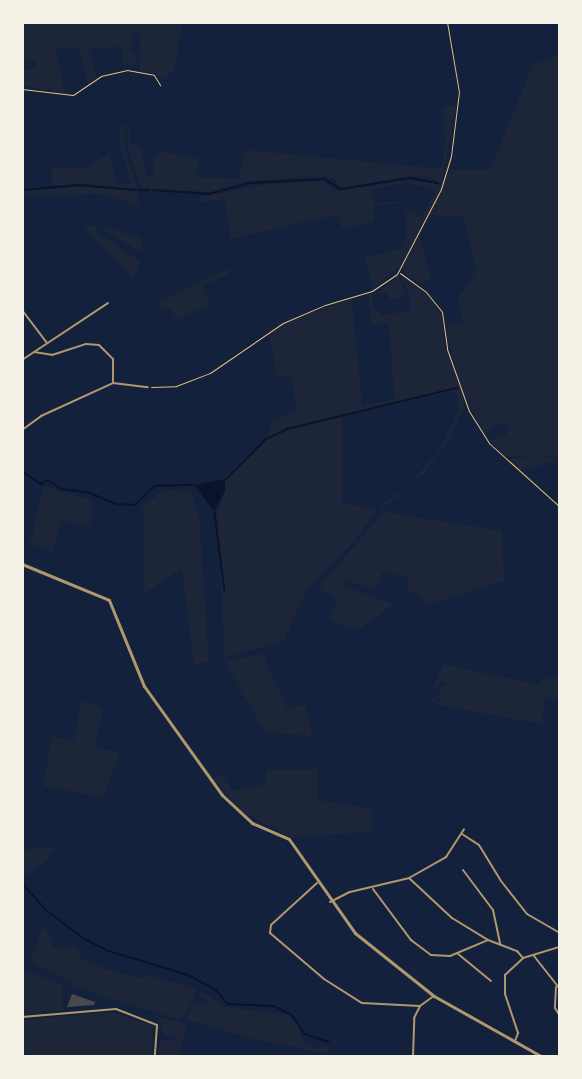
<!DOCTYPE html>
<style>
body{margin:0}
#map{position:relative;width:582px;height:1079px;overflow:hidden;background:#14213d;font-family:Mulish,sans-serif}
div>[style]{position:absolute}
.green>*{inset:0;background:#1d2539}
.water>*{inset:0;background:#0b132b}
.stream>*{height:1.5px;margin:-0.75px;padding:0 0.75px;transform-origin:0.75px;border-radius:0.75px;background:#0b132b}
.building>*{inset:0;background:#48494c}
.path>*{height:1px;margin:-0.5px;padding:0 0.5px;transform-origin:0.5px;border-radius:0.5px;background:#e5c07b}
.minor>*{height:2px;margin:-1px;padding:0 1px;transform-origin:1px;border-radius:1px;background:#b1986c}
.tertiary>*{height:3px;margin:-1.5px;padding:0 1.5px;transform-origin:1.5px;border-radius:1.5px;background:#b1986c}
span{translate:-50% -50%;white-space:nowrap;text-align:center;line-height:1.15;-webkit-text-stroke:4.5px #f6f1e7;paint-order:stroke}
.frame{position:absolute;inset:0;border:24px solid #f6f1e7;pointer-events:none}
</style>
<div id="map">
<div class="green">
<div style="clip-path:polygon(23px 23px,182px 23px,174px 70px,163px 80px,154px 73px,140px 70px,140px 30px,133px 35px,131px 53px,138px 54px,138px 63px,137px 58px,134px 64px,123px 63px,122px 47px,88px 48px,96px 78px,89px 85px,80px 49px,56px 48px,65px 94px,53px 94px,51px 83px,48px 92px,42px 91px,40px 85px,38px 88px,23px 85px,22px 71px,36px 67px,35px 60px,28px 60px,28px 66px,26px 61px,23px 62px)"></div>
<div style="clip-path:polygon(559px 55px,559px 457px,503px 456px,489px 440px,506px 435px,508px 428px,502px 422px,485px 435px,464px 394px,447px 339px,447px 323px,485px 324px,462px 322px,458px 298px,476px 271px,464px 217px,430px 215px,450px 170px,490px 170px,533px 65px)"></div>
<div style="clip-path:polygon(457px 105px,441px 184px,432px 178px,412px 176px,341px 188px,335px 179px,325px 176px,247px 181px,211px 192px,141px 188px,128px 148px,127px 129px,131px 130px,130px 144px,140px 146px,147px 176px,154px 175px,153px 159px,159px 152px,199px 158px,196px 177px,239px 179px,245px 150px,441px 169px,445px 146px,443px 106px)"></div>
<div style="clip-path:polygon(evenodd,120px 126px,125px 126px,125px 151px,138px 189px,86px 184px,52px 186px,52px 168px,87px 167px,120px 146px,120px 126px,121px 147px,131px 184px,117px 184px,109px 155px,121px 147px)"></div>
<div style="clip-path:polygon(evenodd,412px 180px,431px 181px,441px 188px,400px 266px,373px 289px,364px 257px,401px 249px,407px 237px,405px 203px,373px 205px,375px 222px,342px 228px,338px 214px,231px 239px,225px 199px,199px 203px,199px 197px,262px 185px,323px 181px,335px 191px,412px 180px,406px 183px,435px 190px,422px 217px,407px 211px,406px 201px,374px 203px,372px 189px,406px 183px)"></div>
<div style="clip-path:polygon(85px 186px,137px 191px,139px 205px,98px 194px,23px 197px,23px 191px)"></div>
<div style="clip-path:polygon(82px 225px,92px 226px,106px 228px,142px 238px,141px 252px,99px 227px,96px 232px,140px 261px,134px 280px)"></div>
<div style="clip-path:polygon(419px 236px,432px 278px,420px 284px,405px 274px,403px 267px)"></div>
<div style="clip-path:polygon(228px 268px,230px 273px,203px 286px,210px 304px,176px 320px,169px 307px,162px 310px,158px 302px)"></div>
<div style="clip-path:polygon(398px 276px,407px 296px,390px 300px,388px 292px,375px 294px)"></div>
<div style="clip-path:polygon(400px 276px,429px 296px,441px 315px,444px 343px,465px 404px,450px 439px,425px 472px,381px 510px,379px 507px,409px 484px,438px 452px,458px 412px,457px 390px,342px 417px,343px 503px,377px 509px,357px 538px,306px 592px,284px 640px,225px 658px,217px 511px,225px 491px,224px 475px,265px 440px,273px 421px,296px 411px,292px 375px,277px 378px,269px 336px,288px 321px,352px 299px,362px 406px,395px 399px,388px 323px,371px 325px,368px 294px,372px 296px,373px 310px,379px 309px,381px 316px,393px 313px,394px 305px,396px 314px,411px 310px,409px 292px)"></div>
<div style="clip-path:polygon(531px 456px,560px 460px,518px 471px,507px 460px)"></div>
<div style="clip-path:polygon(44px 486px,92px 500px,91px 526px,61px 520px,52px 552px,30px 544px)"></div>
<div style="clip-path:polygon(164px 490px,190px 491px,199px 516px,209px 662px,194px 664px,182px 568px,144px 594px,143px 507px)"></div>
<div style="clip-path:polygon(384px 512px,502px 531px,504px 581px,429px 604px,406px 588px,409px 578px,383px 572px,374px 589px,345px 580px,342px 586px,395px 604px,356px 631px,330px 619px,337px 598px,318px 588px)"></div>
<div style="clip-path:polygon(263px 654px,287px 708px,306px 705px,312px 736px,264px 732px,225px 661px)"></div>
<div style="clip-path:polygon(443px 664px,539px 685px,542px 677px,552px 680px,559px 676px,559px 701px,548px 699px,545px 695px,542px 724px,439px 705px,432px 701px,436px 695px,436px 700px,449px 704px,438px 699px,442px 684px,449px 683px,440px 682px,430px 697px)"></div>
<div style="clip-path:polygon(81px 700px,103px 709px,94px 747px,120px 753px,103px 798px,43px 786px,52px 736px,74px 742px)"></div>
<div style="clip-path:polygon(317px 769px,318px 800px,371px 809px,373px 831px,291px 838px,240px 810px,213px 778px,224px 776px,232px 791px,266px 784px,266px 770px)"></div>
<div style="clip-path:polygon(57px 848px,43px 865px,23px 876px,23px 849px)"></div>
<div style="clip-path:polygon(43px 927px,49px 932px,54px 948px,77px 947px,81px 958px,105px 969px,139px 978px,152px 976px,197px 989px,184px 1016px,178px 1019px,110px 999px,71px 985px,72px 981px,35px 965px,30px 961px)"></div>
<div style="clip-path:polygon(23px 968px,63px 985px,63px 1010px,23px 1014px)"></div>
<div style="clip-path:polygon(200px 991px,226px 1007px,290px 1015px,299px 1027px,303px 1044px,318px 1048px,327px 1044px,329px 1054px,248px 1038px,186px 1019px,192px 1003px,206px 1006px,208px 1000px,199px 995px)"></div>
<div style="clip-path:polygon(114px 1012px,153px 1026px,152px 1056px,37px 1056px,23px 1052px,23px 1020px)"></div>
<div style="clip-path:polygon(156px 1016px,186px 1024px,179px 1056px,158px 1056px,160px 1040px,174px 1041px,175px 1036px,165px 1035px)"></div>
</div>
<div class="water">
<div style="clip-path:polygon(225px 479px,225px 491px,214px 511px,194px 485px)"></div>
</div>
<div class="stream">
<div style="left:22px;top:190px;width:57px;rotate:-5deg"></div>
<div style="left:79px;top:185px;width:57px;rotate:5deg"></div>
<div style="left:140px;top:190px;width:9px"></div>
<div style="left:153px;top:190px;width:56px;rotate:4.1deg"></div>
<div style="left:209px;top:194px;width:42px;rotate:-15deg"></div>
<div style="left:250px;top:183px;width:74px;rotate:-3.1deg"></div>
<div style="left:324px;top:179px;width:20px;rotate:30deg"></div>
<div style="left:341px;top:189px;width:69px;rotate:-9.2deg"></div>
<div style="left:409px;top:178px;width:29px;rotate:10deg"></div>
<div style="left:22px;top:471px;width:23px;rotate:34deg"></div>
<div style="left:41px;top:484px;width:8px;rotate:-30deg"></div>
<div style="left:48px;top:480px;width:17px;rotate:33deg"></div>
<div style="left:62px;top:489px;width:26px;rotate:7deg"></div>
<div style="left:88px;top:492px;width:30px;rotate:23deg"></div>
<div style="left:116px;top:504px;width:19px;rotate:3deg"></div>
<div style="left:135px;top:505px;width:28px;rotate:-44deg"></div>
<div style="left:155px;top:486px;width:38px;rotate:-2deg"></div>
<div style="left:225px;top:480px;width:58px;rotate:-45deg"></div>
<div style="left:266px;top:439px;width:23px;rotate:-25deg"></div>
<div style="left:287px;top:429px;width:175px;rotate:-13.6deg"></div>
<div style="left:215px;top:512px;width:80px;rotate:82.8deg"></div>
<div style="left:22px;top:883px;width:36px;rotate:48deg"></div>
<div style="left:46px;top:910px;width:49px;rotate:36.6deg"></div>
<div style="left:85px;top:939px;width:27px;rotate:27deg"></div>
<div style="left:109px;top:951px;width:83px;rotate:16.9deg"></div>
<div style="left:188px;top:975px;width:32px;rotate:28deg"></div>
<div style="left:216px;top:990px;width:18px;rotate:49deg"></div>
<div style="left:228px;top:1004px;width:46px;rotate:2.5deg"></div>
<div style="left:274px;top:1006px;width:20px;rotate:27deg"></div>
<div style="left:292px;top:1015px;width:23px;rotate:56deg"></div>
<div style="left:305px;top:1034px;width:25px;rotate:18deg"></div>
</div>
<div class="building">
<div style="clip-path:polygon(72px 994px,95px 1002px,94px 1005px,67px 1007px)"></div>
</div>
<div class="path">
<div style="left:22px;top:89px;width:51px;rotate:6.7deg"></div>
<div style="left:73px;top:95px;width:34px;rotate:-34deg"></div>
<div style="left:101px;top:76px;width:27px;rotate:-13deg"></div>
<div style="left:127px;top:70px;width:27px;rotate:10deg"></div>
<div style="left:154px;top:75px;width:12px;rotate:59deg"></div>
<div style="left:400px;top:273px;width:32px;rotate:36deg"></div>
<div style="left:426px;top:292px;width:26px;rotate:51deg"></div>
<div style="left:442px;top:312px;width:37px;rotate:82deg"></div>
<div style="left:447px;top:349px;width:66px;rotate:70.5deg"></div>
<div style="left:469px;top:411px;width:39px;rotate:58deg"></div>
<div style="left:490px;top:444px;width:94px;rotate:42deg"></div>
<div style="left:151px;top:387px;width:25px;rotate:-2deg"></div>
<div style="left:176px;top:386px;width:36px;rotate:-21deg"></div>
<div style="left:210px;top:373px;width:88px;rotate:-34.4deg"></div>
<div style="left:283px;top:323px;width:46px;rotate:-23.2deg"></div>
<div style="left:325px;top:305px;width:49px;rotate:-16.6deg"></div>
<div style="left:372px;top:291px;width:30px;rotate:-34deg"></div>
<div style="left:397px;top:274px;width:96px;rotate:-62.6deg"></div>
<div style="left:441px;top:189px;width:34px;rotate:-73deg"></div>
<div style="left:451px;top:156px;width:64px;rotate:-82.9deg"></div>
<div style="left:459px;top:92px;width:71px;rotate:-99.7deg"></div>
</div>
<div class="minor">
<div style="left:22px;top:310px;width:41px;rotate:52.9deg"></div>
<div style="left:34px;top:352px;width:18px;rotate:9deg"></div>
<div style="left:52px;top:355px;width:36px;rotate:-18deg"></div>
<div style="left:86px;top:344px;width:13px;rotate:4deg"></div>
<div style="left:99px;top:345px;width:20px;rotate:45deg"></div>
<div style="left:113px;top:359px;width:24px;rotate:90deg"></div>
<div style="left:22px;top:360px;width:103px;rotate:-33.5deg"></div>
<div style="left:22px;top:430px;width:24px;rotate:-36deg"></div>
<div style="left:41px;top:416px;width:79px;rotate:-24.6deg"></div>
<div style="left:113px;top:383px;width:35px;rotate:7deg"></div>
<div style="left:462px;top:834px;width:20px;rotate:33deg"></div>
<div style="left:479px;top:845px;width:42px;rotate:58.6deg"></div>
<div style="left:501px;top:881px;width:42px;rotate:51.8deg"></div>
<div style="left:527px;top:914px;width:38px;rotate:30deg"></div>
<div style="left:463px;top:870px;width:50px;rotate:53.1deg"></div>
<div style="left:493px;top:910px;width:35px;rotate:78deg"></div>
<div style="left:409px;top:878px;width:59px;rotate:42.9deg"></div>
<div style="left:452px;top:918px;width:42px;rotate:31.4deg"></div>
<div style="left:488px;top:940px;width:31px;rotate:21deg"></div>
<div style="left:517px;top:951px;width:9px;rotate:49deg"></div>
<div style="left:317px;top:883px;width:62px;rotate:137.6deg"></div>
<div style="left:271px;top:925px;width:8px;rotate:97deg"></div>
<div style="left:270px;top:933px;width:71px;rotate:40.4deg"></div>
<div style="left:324px;top:979px;width:45px;rotate:32.3deg"></div>
<div style="left:362px;top:1003px;width:58px;rotate:3deg"></div>
<div style="left:373px;top:889px;width:64px;rotate:53.3deg"></div>
<div style="left:411px;top:940px;width:25px;rotate:37deg"></div>
<div style="left:431px;top:955px;width:19px;rotate:3deg"></div>
<div style="left:450px;top:956px;width:41px;rotate:-22.8deg"></div>
<div style="left:330px;top:902px;width:22px;rotate:-27deg"></div>
<div style="left:350px;top:892px;width:61px;rotate:-13.3deg"></div>
<div style="left:409px;top:878px;width:43px;rotate:-29.6deg"></div>
<div style="left:446px;top:857px;width:33px;rotate:-57deg"></div>
<div style="left:457px;top:953px;width:44px;rotate:39.5deg"></div>
<div style="left:534px;top:956px;width:42px;rotate:51.8deg"></div>
<div style="left:556px;top:987px;width:21px;rotate:93deg"></div>
<div style="left:555px;top:1008px;width:9px;rotate:58deg"></div>
<div style="left:22px;top:1017px;width:94px;rotate:-4.9deg"></div>
<div style="left:116px;top:1009px;width:44px;rotate:21.3deg"></div>
<div style="left:157px;top:1025px;width:31px;rotate:94deg"></div>
<div style="left:515px;top:1041px;width:9px;rotate:-69deg"></div>
<div style="left:518px;top:1033px;width:41px;rotate:-108.4deg"></div>
<div style="left:505px;top:994px;width:19px;rotate:-90deg"></div>
<div style="left:505px;top:975px;width:25px;rotate:-43deg"></div>
<div style="left:523px;top:958px;width:39px;rotate:-17deg"></div>
<div style="left:413px;top:1056px;width:38px;rotate:-88deg"></div>
<div style="left:414px;top:1018px;width:13px;rotate:-63deg"></div>
<div style="left:420px;top:1006px;width:17px;rotate:-36deg"></div>
</div>
<div class="tertiary">
<div style="left:22px;top:564px;width:94px;rotate:22.5deg"></div>
<div style="left:109px;top:600px;width:93px;rotate:67.9deg"></div>
<div style="left:144px;top:686px;width:134px;rotate:54.4deg"></div>
<div style="left:222px;top:795px;width:41px;rotate:43deg"></div>
<div style="left:252px;top:823px;width:40px;rotate:23.4deg"></div>
<div style="left:289px;top:839px;width:115px;rotate:54.9deg"></div>
<div style="left:355px;top:933px;width:101px;rotate:38.6deg"></div>
<div style="left:434px;top:996px;width:123px;rotate:29.3deg"></div>
</div>
<div class="frame"></div>
</div>
